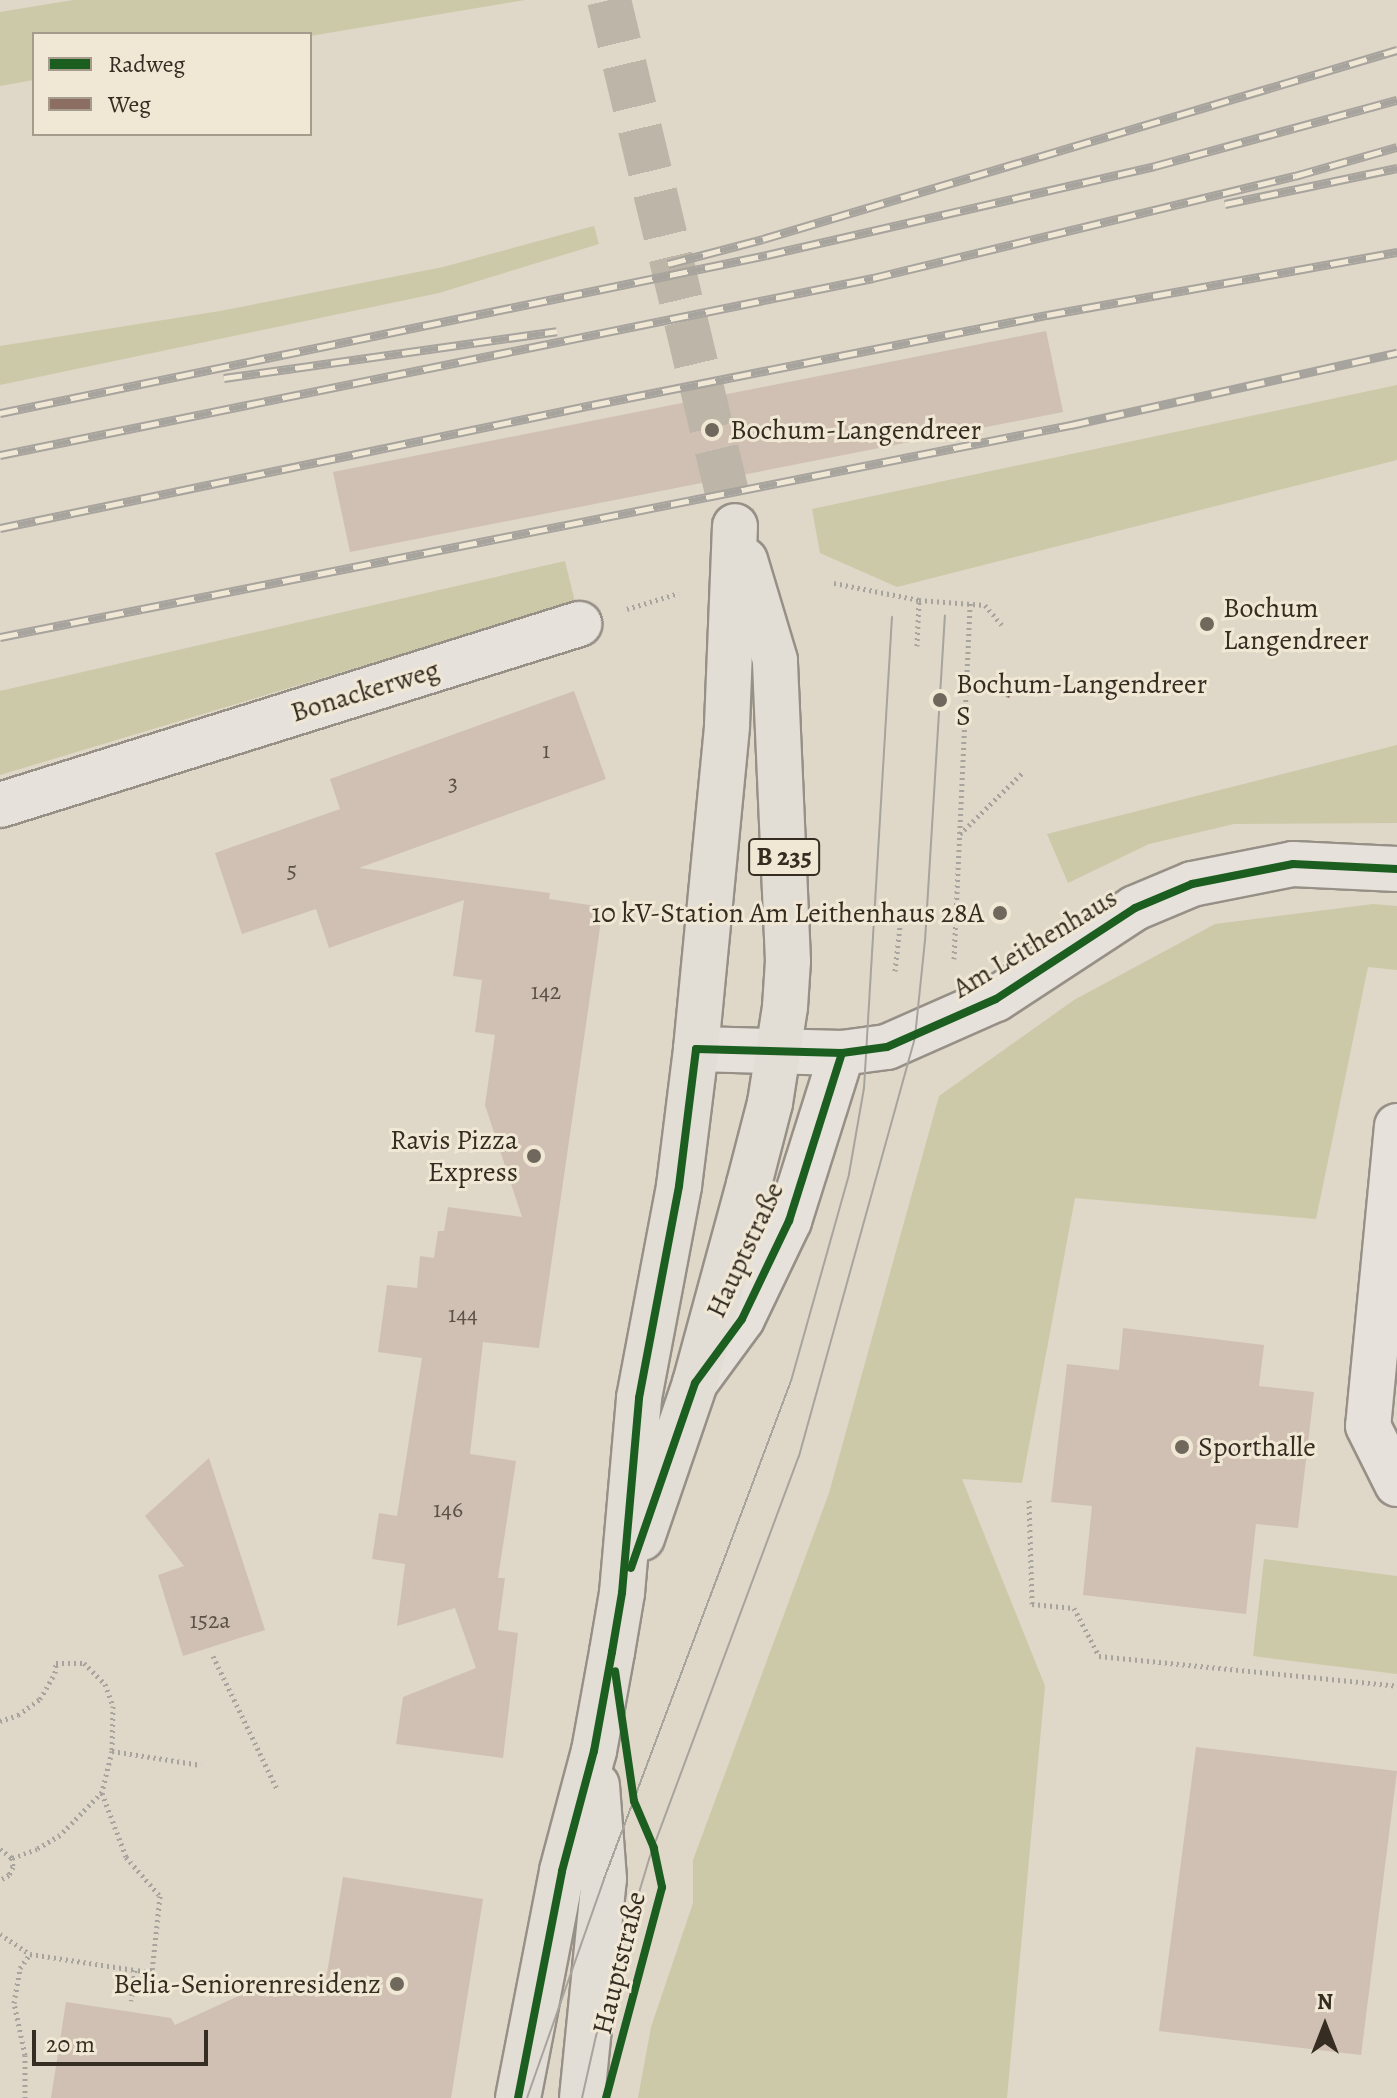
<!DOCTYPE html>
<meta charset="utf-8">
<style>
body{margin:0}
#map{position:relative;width:1397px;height:2098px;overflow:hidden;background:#dfd7c8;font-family:Alegreya,serif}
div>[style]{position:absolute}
.green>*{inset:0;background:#ccc9a8}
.building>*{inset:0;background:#d0c0b3}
.major-tunnel>*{height:44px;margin-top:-22px;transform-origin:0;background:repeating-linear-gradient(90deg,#bdb5a7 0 44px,transparent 0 66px)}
.path>*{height:5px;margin-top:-2.5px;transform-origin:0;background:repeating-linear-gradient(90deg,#a7a39d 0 2px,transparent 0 6px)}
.roads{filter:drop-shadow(2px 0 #969087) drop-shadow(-2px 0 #969087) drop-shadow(0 2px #969087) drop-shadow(0 -2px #969087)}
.minor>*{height:44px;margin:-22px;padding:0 22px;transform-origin:22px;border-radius:22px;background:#e6e2db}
.major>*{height:44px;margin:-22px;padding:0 22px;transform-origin:22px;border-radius:22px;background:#e2ddd5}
.tram>*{height:2px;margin:-1px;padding:0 1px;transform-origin:1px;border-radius:1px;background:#a7a39d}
.rail>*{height:9px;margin-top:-4.5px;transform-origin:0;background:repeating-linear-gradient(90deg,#f0e7d5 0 18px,#a7a39d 0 36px);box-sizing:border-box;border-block:2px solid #a7a39d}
.quiet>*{height:6px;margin-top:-3px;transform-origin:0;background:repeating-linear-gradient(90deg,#8d6e63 0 12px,transparent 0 18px)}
.cycleway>*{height:8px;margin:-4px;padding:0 4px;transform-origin:4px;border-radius:4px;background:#1b5e20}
.dots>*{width:22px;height:22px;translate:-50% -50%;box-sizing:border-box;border:4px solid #f0e7d5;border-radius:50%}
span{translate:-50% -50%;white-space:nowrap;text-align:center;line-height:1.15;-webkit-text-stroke:6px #f0e7d5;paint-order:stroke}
.number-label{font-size:24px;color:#5c5146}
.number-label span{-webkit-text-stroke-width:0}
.shield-label span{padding:2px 6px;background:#f0e7d5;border:2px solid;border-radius:6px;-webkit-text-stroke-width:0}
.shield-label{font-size:26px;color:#352c22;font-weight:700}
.poi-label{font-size:28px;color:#352c22}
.left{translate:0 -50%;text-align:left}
.right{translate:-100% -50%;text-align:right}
.street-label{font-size:28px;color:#352c22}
.legend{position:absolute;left:32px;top:32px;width:280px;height:104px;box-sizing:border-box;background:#f0e7d5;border:2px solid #a59c8d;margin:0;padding:10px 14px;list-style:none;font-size:24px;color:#352c22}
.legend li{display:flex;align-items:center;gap:16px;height:40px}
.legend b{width:40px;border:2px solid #a59c8d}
.north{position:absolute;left:1285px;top:1986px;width:80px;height:80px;-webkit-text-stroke:6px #f0e7d5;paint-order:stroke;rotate:0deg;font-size:22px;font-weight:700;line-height:32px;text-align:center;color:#352c22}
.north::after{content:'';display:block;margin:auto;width:28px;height:36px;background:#352c22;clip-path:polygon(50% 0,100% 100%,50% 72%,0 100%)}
.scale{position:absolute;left:32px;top:2030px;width:176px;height:36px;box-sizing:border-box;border:4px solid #352c22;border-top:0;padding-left:10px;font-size:24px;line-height:28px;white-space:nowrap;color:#352c22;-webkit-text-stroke:6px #f0e7d5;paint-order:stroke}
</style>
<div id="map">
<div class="green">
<div style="clip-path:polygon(73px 0,525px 0,310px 36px,34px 34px,34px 80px,0 86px,0 12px)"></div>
<div style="clip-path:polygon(594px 226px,599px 244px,439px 293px,0 385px,0 346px,220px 311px,443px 267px)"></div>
<div style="clip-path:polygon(1397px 385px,1397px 460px,897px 587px,820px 553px,812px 509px)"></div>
<div style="clip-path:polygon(565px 561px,575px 602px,0 775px,0 691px)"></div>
<div style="clip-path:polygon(1397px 745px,1397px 823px,1234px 824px,1149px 844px,1068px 883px,1047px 834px)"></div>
<div style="clip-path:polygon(1373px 904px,1397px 906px,1397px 970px,1368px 967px,1316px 1219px,1075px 1198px,1022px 1483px,962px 1479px,1045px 1686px,1007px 2098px,638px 2098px,651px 2027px,693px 1903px,693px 1860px,829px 1493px,939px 1096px,1074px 1000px,1215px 924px)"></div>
<div style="clip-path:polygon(1264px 1559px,1397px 1576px,1397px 1674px,1253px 1656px)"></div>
</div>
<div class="building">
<div style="clip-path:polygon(1046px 331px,1063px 412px,350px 552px,333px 472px)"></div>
<div style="clip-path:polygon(574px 691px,606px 779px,359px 868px,550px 893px,549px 899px,603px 907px,539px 1348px,483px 1342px,470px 1454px,516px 1461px,498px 1578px,505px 1578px,498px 1630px,518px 1633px,503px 1758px,396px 1744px,403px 1697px,476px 1668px,455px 1608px,397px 1626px,405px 1564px,372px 1559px,379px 1513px,397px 1516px,422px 1358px,378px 1352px,387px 1285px,417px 1288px,420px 1256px,434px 1258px,438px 1231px,444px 1231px,448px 1207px,522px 1217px,485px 1105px,495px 1035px,475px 1032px,482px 980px,453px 976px,464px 900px,329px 948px,316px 909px,242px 934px,215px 853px,340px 809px,330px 779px)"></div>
<div style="clip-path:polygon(1123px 1328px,1264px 1345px,1259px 1386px,1314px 1392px,1298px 1528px,1256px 1524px,1246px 1614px,1083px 1595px,1092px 1506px,1051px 1502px,1067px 1364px,1119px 1370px)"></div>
<div style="clip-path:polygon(209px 1458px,265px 1630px,183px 1656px,158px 1575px,184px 1566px,145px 1516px)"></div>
<div style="clip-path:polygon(1196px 1747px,1397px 1771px,1361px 2055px,1159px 2031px)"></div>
<div style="clip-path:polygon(343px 1877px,483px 1899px,451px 2098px,51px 2098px,66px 2002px,171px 2018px,175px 2025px,245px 1993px,248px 1978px,324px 1991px)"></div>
</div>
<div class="major-tunnel">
<div style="left:609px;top:0;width:541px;rotate:76.53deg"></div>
</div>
<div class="path">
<div style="left:834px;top:583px;width:87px;rotate:11.3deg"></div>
<div style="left:919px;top:600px;width:66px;rotate:4.3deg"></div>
<div style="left:985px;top:605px;width:26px;rotate:50deg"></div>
<div style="left:627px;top:609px;width:54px;rotate:-17.1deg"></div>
<div style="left:917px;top:646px;width:46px;rotate:-87.5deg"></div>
<div style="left:960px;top:834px;width:87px;rotate:-44.5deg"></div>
<div style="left:954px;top:959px;width:357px;rotate:-87.4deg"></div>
<div style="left:895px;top:971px;width:54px;rotate:-83.7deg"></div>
<div style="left:1029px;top:1500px;width:104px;rotate:88.3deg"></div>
<div style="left:1032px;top:1604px;width:42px;rotate:5.4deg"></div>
<div style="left:1074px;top:1608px;width:54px;rotate:62.5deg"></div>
<div style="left:1099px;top:1656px;width:300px;rotate:5.7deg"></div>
<div style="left:213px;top:1656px;width:148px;rotate:64.3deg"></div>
<div style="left:0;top:1721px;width:19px;rotate:-18deg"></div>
<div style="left:18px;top:1715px;width:27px;rotate:-36deg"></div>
<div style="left:40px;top:1699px;width:30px;rotate:-60deg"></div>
<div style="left:55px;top:1673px;width:10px;rotate:-84deg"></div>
<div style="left:56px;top:1663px;width:28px"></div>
<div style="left:84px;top:1663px;width:30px;rotate:45deg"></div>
<div style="left:105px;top:1684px;width:23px;rotate:70deg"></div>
<div style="left:113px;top:1706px;width:45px;rotate:91.3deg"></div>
<div style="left:112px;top:1751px;width:42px;rotate:103.7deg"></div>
<div style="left:102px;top:1792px;width:60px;rotate:134.3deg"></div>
<div style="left:60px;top:1835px;width:27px;rotate:149deg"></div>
<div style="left:37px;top:1849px;width:27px;rotate:160deg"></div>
<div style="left:112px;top:1751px;width:90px;rotate:8.9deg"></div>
<div style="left:102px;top:1793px;width:68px;rotate:69.4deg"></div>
<div style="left:126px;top:1857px;width:52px;rotate:48.9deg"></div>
<div style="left:160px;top:1896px;width:76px;rotate:96deg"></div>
<div style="left:152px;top:1972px;width:17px;rotate:-173deg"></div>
<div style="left:135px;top:1970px;width:31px;rotate:97deg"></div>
<div style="left:0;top:1849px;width:15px;rotate:37deg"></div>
<div style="left:12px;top:1858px;width:9px;rotate:84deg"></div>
<div style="left:13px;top:1867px;width:9px;rotate:117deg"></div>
<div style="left:9px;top:1875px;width:10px;rotate:151deg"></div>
<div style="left:0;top:1934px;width:36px;rotate:34deg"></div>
<div style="left:30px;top:1954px;width:106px;rotate:8.7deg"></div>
<div style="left:25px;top:2098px;width:43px;rotate:-90deg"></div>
<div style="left:25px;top:2055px;width:53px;rotate:-101.9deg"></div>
<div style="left:14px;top:2003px;width:36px;rotate:-80deg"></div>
<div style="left:20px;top:1968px;width:17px;rotate:-54deg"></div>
</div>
<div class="roads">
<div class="minor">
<div style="left:0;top:805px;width:607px;rotate:-17.36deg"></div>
<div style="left:696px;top:1049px;width:146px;rotate:1.6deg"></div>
<div style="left:842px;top:1053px;width:45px;rotate:-7.6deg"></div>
<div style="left:887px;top:1047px;width:119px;rotate:-23.8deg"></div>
<div style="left:996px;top:999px;width:166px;rotate:-33.2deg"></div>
<div style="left:1135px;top:908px;width:62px;rotate:-22.8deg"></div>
<div style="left:1192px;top:884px;width:103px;rotate:-11.2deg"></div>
<div style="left:1293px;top:864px;width:104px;rotate:2.8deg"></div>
<div style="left:1397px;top:1126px;width:301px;rotate:95.5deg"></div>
<div style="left:1368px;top:1426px;width:65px;rotate:63.4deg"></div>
<div style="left:695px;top:1383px;width:79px;rotate:-53.7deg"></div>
<div style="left:742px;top:1319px;width:109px;rotate:-64.4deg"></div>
<div style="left:789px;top:1221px;width:176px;rotate:-72.5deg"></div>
</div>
<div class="major">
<div style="left:642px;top:1538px;width:164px;rotate:-71.1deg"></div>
<div style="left:695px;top:1383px;width:206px;rotate:-74.8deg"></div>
<div style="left:749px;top:1184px;width:84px;rotate:-75.5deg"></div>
<div style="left:770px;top:1103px;width:97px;rotate:-81.1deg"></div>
<div style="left:785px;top:1007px;width:46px;rotate:-86.3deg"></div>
<div style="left:788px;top:961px;width:301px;rotate:-92.5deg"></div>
<div style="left:775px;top:660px;width:104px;rotate:-106.7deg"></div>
<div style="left:518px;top:2098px;width:231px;rotate:-79deg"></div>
<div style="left:562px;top:1871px;width:124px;rotate:-75.1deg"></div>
<div style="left:594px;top:1751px;width:101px;rotate:-79.7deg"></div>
<div style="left:612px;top:1652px;width:60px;rotate:-80.4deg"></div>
<div style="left:622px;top:1593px;width:196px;rotate:-85deg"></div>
<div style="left:639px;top:1398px;width:216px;rotate:-79.3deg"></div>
<div style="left:679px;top:1186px;width:138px;rotate:-82.9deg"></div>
<div style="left:696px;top:1049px;width:325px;rotate:-84.5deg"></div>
<div style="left:727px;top:725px;width:199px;rotate:-87.7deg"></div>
<div style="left:582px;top:2098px;width:220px;rotate:-84.3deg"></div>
<div style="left:604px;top:1879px;width:94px;rotate:-94.3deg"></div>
</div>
</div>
<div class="tram">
<div style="left:527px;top:2098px;width:232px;rotate:-70.6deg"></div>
<div style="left:604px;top:1879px;width:532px;rotate:-69.42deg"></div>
<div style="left:791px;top:1381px;width:215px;rotate:-74.3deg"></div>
<div style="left:849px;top:1174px;width:87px;rotate:-80.1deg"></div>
<div style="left:864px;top:1088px;width:472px;rotate:-86.6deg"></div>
<div style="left:582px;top:2098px;width:64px;rotate:-77.3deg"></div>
<div style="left:596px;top:2036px;width:185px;rotate:-73.3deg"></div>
<div style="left:649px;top:1859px;width:430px;rotate:-69.6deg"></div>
<div style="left:799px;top:1456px;width:435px;rotate:-74.5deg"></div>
<div style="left:915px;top:1037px;width:97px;rotate:-84.1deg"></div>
<div style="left:925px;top:941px;width:326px;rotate:-86.5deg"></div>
</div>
<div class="rail">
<div style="left:1225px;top:204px;width:176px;rotate:-11.8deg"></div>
<div style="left:668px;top:264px;width:98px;rotate:-14.7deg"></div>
<div style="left:763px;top:239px;width:662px;rotate:-16.6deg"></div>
<div style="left:224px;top:378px;width:336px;rotate:-8deg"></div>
<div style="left:0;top:413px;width:783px;rotate:-11.64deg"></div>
<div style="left:767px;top:255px;width:398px;rotate:-12.9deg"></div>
<div style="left:1155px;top:166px;width:251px;rotate:-15.3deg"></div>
<div style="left:0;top:455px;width:891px;rotate:-11.46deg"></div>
<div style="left:873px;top:278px;width:434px;rotate:-13.6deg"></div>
<div style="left:1295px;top:176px;width:106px;rotate:-15.9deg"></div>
<div style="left:0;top:528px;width:605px;rotate:-11.74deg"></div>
<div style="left:592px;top:405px;width:464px;rotate:-11.2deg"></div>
<div style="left:1047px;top:315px;width:356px;rotate:-10.2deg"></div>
<div style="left:0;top:637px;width:1092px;rotate:-11.2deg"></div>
<div style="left:1071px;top:425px;width:334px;rotate:-12.5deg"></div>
</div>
<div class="quiet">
<div style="left:966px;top:682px;width:46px;rotate:16.5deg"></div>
</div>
<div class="cycleway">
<div style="left:631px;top:1568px;width:196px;rotate:-70.9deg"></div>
<div style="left:695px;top:1383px;width:79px;rotate:-53.7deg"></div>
<div style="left:742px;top:1319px;width:109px;rotate:-64.4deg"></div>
<div style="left:789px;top:1221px;width:176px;rotate:-72.5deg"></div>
<div style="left:518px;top:2098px;width:231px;rotate:-79deg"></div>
<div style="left:562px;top:1871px;width:124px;rotate:-75.1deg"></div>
<div style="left:594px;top:1751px;width:101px;rotate:-79.7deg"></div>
<div style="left:612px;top:1652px;width:60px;rotate:-80.4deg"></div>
<div style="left:622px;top:1593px;width:196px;rotate:-85deg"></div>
<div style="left:639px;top:1398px;width:216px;rotate:-79.3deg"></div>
<div style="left:679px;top:1186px;width:138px;rotate:-82.9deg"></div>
<div style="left:696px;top:1049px;width:146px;rotate:1.6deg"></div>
<div style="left:842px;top:1053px;width:45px;rotate:-7.6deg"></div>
<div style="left:887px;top:1047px;width:119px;rotate:-23.8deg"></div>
<div style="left:996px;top:999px;width:166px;rotate:-33.2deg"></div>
<div style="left:1135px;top:908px;width:62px;rotate:-22.8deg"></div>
<div style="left:1192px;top:884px;width:103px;rotate:-11.2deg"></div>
<div style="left:1293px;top:864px;width:104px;rotate:2.8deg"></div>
<div style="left:606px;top:2098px;width:218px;rotate:-75.1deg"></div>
<div style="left:662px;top:1887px;width:40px;rotate:-102deg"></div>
<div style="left:654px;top:1848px;width:51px;rotate:-113.1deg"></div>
<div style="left:634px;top:1801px;width:131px;rotate:-98.3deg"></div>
</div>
<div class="dots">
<div style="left:712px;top:430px;background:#70685c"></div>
<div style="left:1207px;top:624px;background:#70685c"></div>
<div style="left:940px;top:700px;background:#70685c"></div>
<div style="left:1000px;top:913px;background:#70685c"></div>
<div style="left:534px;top:1156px;background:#70685c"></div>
<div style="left:1182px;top:1447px;background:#70685c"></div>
<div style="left:397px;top:1984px;background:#70685c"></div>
</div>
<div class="number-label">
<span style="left:546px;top:751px">1</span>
<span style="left:453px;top:784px">3</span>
<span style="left:292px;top:871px">5</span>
<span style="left:546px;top:992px">142</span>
<span style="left:463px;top:1315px">144</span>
<span style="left:448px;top:1510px">146</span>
<span style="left:210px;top:1621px">152a</span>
</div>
<div class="shield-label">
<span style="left:784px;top:857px">B 235</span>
</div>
<div class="poi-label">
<span class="left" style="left:730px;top:430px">Bochum-Langendreer</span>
<span class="left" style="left:1223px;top:624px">Bochum<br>Langendreer</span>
<span class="left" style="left:956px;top:700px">Bochum-Langendreer<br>S</span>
<span class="right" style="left:984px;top:913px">10 kV-Station Am Leithenhaus 28A</span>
<span class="right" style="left:518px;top:1156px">Ravis Pizza<br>Express</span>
<span class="left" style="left:1198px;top:1447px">Sporthalle</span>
<span class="right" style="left:381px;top:1984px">Belia-Seniorenresidenz</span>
</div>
<div class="street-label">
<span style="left:365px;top:691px;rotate:-17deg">Bonackerweg</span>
<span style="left:1035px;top:943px;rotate:-31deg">Am Leithenhaus</span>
<span style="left:745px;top:1250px;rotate:-65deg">Hauptstraße</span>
<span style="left:619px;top:1963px;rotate:-76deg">Hauptstraße</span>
</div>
<ul class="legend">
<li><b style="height:10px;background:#1b5e20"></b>Radweg</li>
<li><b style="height:10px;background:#8d6e63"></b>Weg</li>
</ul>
<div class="north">N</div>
<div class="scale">20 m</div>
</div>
